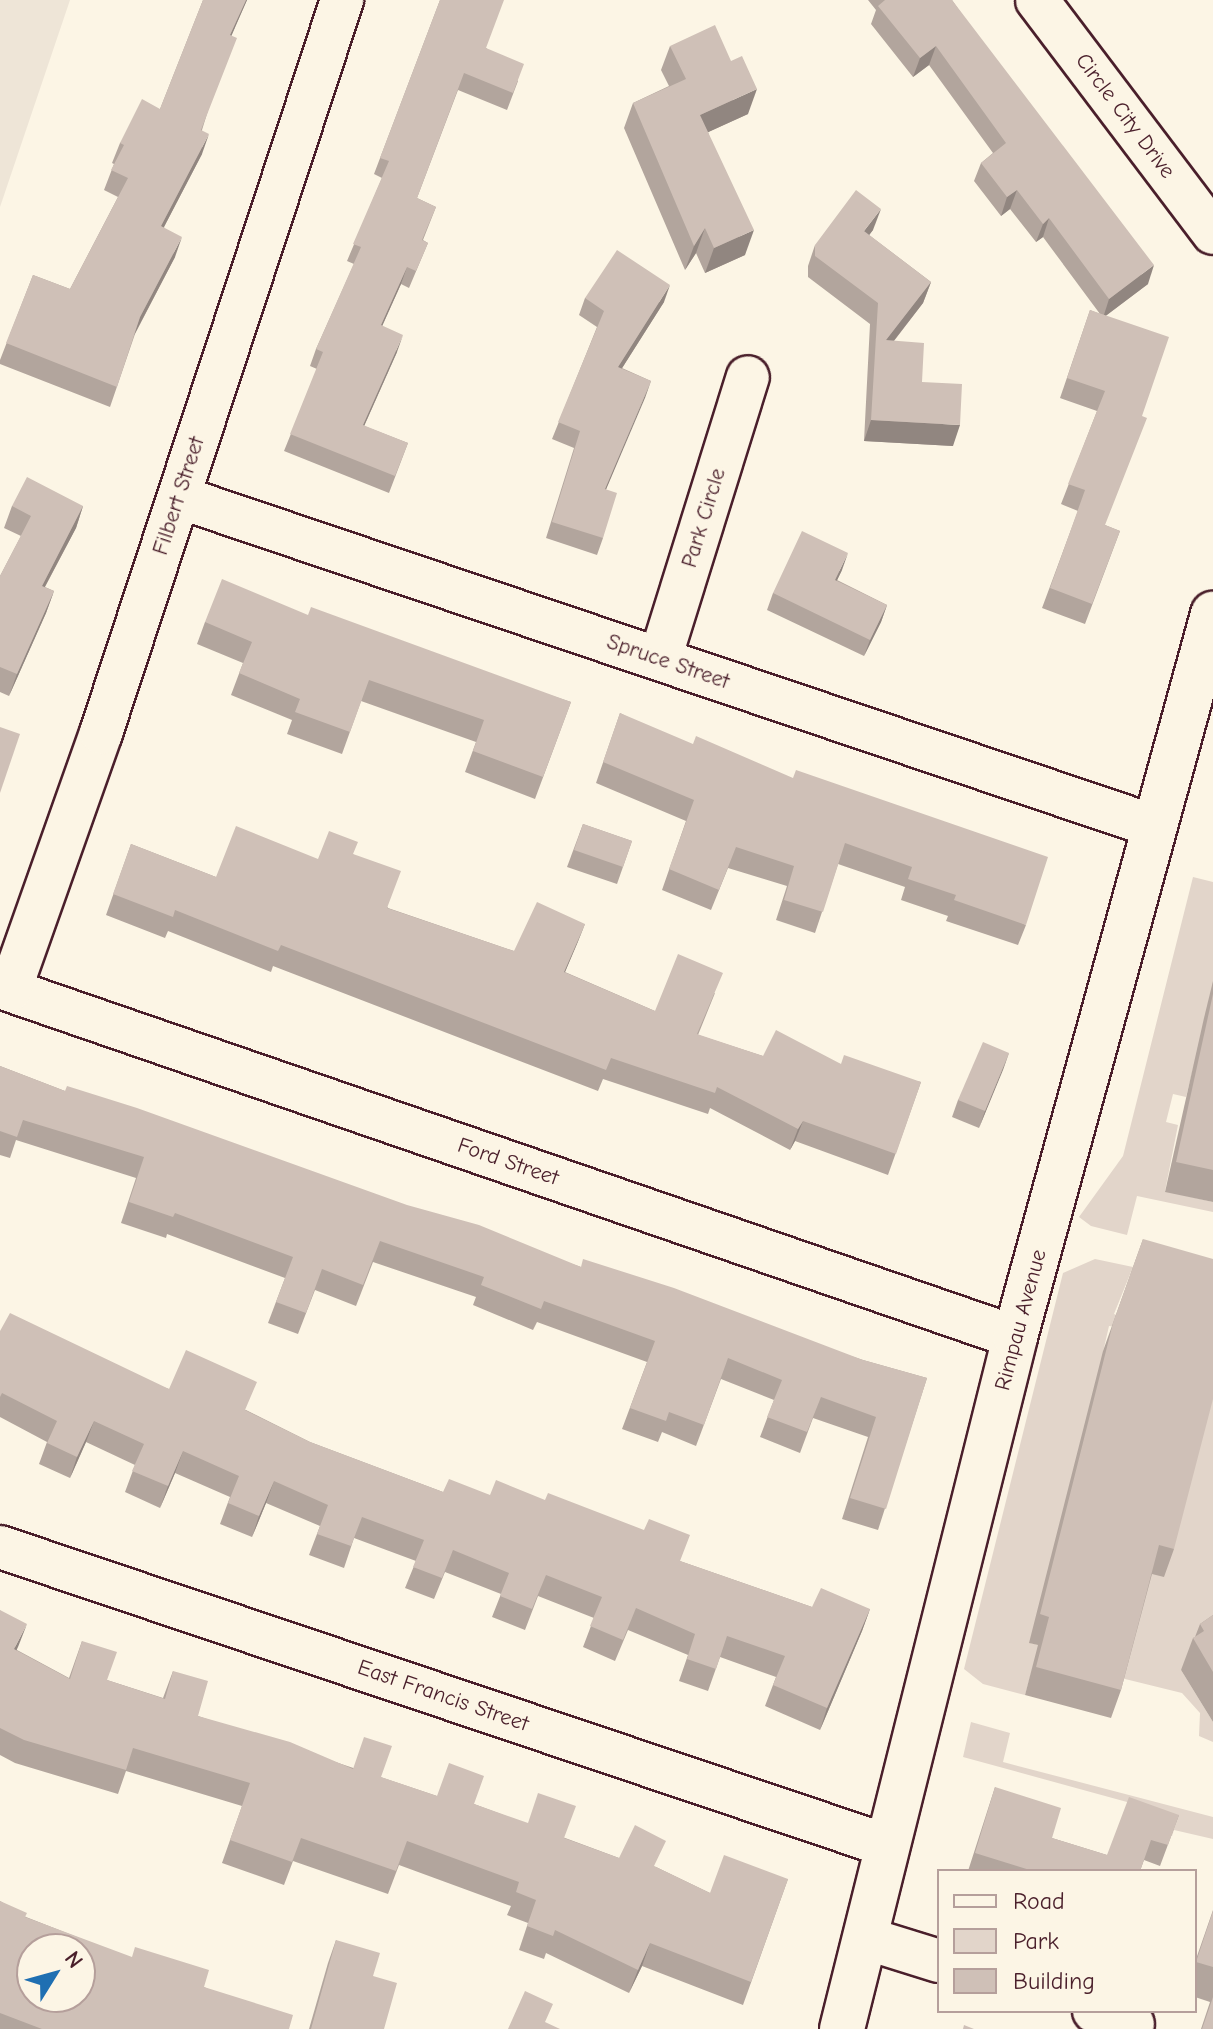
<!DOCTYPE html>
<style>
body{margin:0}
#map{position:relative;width:1213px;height:2029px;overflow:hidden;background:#fcf5e5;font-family:"Comic Neue",sans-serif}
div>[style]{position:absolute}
.built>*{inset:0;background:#eee5d7}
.green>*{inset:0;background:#e2d5ca}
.roads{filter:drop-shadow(2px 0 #4a1f2b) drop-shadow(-2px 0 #4a1f2b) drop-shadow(0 2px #4a1f2b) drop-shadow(0 -2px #4a1f2b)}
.minor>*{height:42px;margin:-21px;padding:0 21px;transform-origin:21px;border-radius:21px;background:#fcf5e5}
.major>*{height:44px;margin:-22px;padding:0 22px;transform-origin:22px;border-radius:22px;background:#fcf5e5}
.wall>*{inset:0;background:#b2a59d}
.shaded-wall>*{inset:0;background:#918680}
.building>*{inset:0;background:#cfc0b7}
span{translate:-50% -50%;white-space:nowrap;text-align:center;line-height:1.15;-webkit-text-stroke:6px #fcf5e5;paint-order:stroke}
.street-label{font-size:22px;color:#4a1f2b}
.legend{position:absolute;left:937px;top:1869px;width:260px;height:144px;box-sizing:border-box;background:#fcf5e5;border:2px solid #b59f9b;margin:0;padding:10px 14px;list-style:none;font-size:24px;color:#4a1f2b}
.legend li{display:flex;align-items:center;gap:16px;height:40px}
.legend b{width:40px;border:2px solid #b59f9b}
.north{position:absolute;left:16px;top:1933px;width:80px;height:80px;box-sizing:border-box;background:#fcf5e5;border:2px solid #b59f9b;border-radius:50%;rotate:53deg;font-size:22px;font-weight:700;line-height:32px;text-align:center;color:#4a1f2b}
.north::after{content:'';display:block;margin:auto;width:28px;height:36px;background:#1f6fb2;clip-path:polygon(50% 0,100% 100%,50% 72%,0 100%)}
</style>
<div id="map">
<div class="built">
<div style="clip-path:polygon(0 0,70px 0,0 207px)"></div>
</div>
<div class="green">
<div style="clip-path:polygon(1193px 877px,1213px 882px,1213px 990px,1186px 1097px,1173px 1094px,1166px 1122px,1178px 1125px,1165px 1191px,1213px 1202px,1213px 1212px,1137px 1196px,1127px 1235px,1091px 1226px,1079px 1217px,1123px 1156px)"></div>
<div style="clip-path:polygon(1095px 1259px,1133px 1267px,1114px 1314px,1120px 1316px,1118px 1327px,1109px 1326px,1103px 1352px,1213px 1320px,1213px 1646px,1181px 1670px,1213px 1722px,1213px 1742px,1199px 1736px,1200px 1713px,1182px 1693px,1121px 1678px,1133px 1602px,1174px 1537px,1030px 1643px,1039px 1645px,1025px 1695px,983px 1684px,964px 1669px,1063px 1273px)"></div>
<div style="clip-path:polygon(971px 1722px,1010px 1733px,1003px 1762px,1213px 1817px,1213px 1839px,1174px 1830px,1172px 1836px,1127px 1802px,963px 1757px)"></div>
</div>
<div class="roads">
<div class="minor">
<div style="left:1037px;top:0;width:292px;rotate:52.9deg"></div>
<div style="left:179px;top:497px;width:1031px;rotate:18.66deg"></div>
<div style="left:660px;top:659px;width:295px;rotate:-72.7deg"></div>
<div style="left:0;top:987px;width:1074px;rotate:19.03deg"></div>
<div style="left:10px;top:990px;width:273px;rotate:-70.5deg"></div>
<div style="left:101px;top:733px;width:772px;rotate:-71.8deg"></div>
<div style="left:0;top:1547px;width:934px;rotate:18.61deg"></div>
<div style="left:865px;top:1938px;width:77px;rotate:17.3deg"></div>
<div style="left:1094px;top:2011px;width:41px;rotate:18.4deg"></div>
</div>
<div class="major">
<div style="left:842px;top:2029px;width:713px;rotate:-75.96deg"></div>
<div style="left:1015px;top:1337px;width:750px;rotate:-74.68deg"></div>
</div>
</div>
<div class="wall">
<div style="clip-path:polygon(203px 0,247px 0,231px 36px,202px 130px,202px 154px,164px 227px,175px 257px,135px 334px,110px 407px,0 364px,0 360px,33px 275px,70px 289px,118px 197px,104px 190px,114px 164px,112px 163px,120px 143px,160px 109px)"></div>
<div style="clip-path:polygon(440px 0,518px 81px,507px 110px,458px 90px,417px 198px,436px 207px,423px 240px,428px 243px,409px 288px,401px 284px,382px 326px,397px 352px,364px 426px,408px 443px,389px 493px,284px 451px,317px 369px,310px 366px,316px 349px,354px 264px,347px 261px,382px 178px,374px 174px)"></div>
<div style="clip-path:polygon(868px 0,952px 0,1148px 284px,1105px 316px,1105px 525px,1120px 531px,1085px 624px,1042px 608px,1078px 511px,1061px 504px,1097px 411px,1060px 398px,1090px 310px,1100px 314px,1043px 237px,1036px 242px,1010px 209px,1001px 216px,974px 181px,981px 163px,993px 153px,929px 65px,913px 77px,871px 24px,876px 10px)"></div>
<div style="clip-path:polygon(670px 46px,748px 114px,708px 132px,745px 255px,705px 273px,696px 253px,685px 270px,624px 128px,633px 103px,669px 86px,661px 70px)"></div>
<div style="clip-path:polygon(873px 230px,869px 235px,931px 282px,923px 303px,894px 341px,922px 382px,953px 446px,864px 441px,870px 324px,808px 277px,808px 266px,815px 245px)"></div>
<div style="clip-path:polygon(585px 298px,664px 302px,622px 368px,651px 381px,606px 489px,603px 538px,597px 555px,546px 538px,574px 448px,552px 439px,597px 327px,579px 315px)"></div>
<div style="clip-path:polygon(12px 506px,83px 506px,76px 528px,45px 587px,54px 591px,46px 613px,9px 696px,0 692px,0 576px,21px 536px,4px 528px)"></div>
<div style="clip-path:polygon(842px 570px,837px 580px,887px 605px,881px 622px,864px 656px,767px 610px,773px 593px)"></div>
<div style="clip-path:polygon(308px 615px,571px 702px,535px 799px,465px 772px,476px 742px,361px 701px,342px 754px,287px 734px,292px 720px,231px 695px,243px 663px,197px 644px,205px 622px)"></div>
<div style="clip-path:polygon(620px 713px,1026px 925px,1018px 945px,946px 921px,948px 916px,901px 900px,905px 887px,838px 864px,815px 933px,776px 920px,787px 886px,728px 868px,711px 910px,662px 890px,686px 821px,596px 783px)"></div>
<div style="clip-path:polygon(583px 824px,632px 841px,617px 884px,567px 867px)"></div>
<div style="clip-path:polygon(131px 844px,216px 877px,353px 854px,388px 908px,514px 951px,585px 924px,565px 972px,655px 1011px,715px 993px,698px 1035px,763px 1056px,841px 1064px,921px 1082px,888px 1175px,795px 1141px,790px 1150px,710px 1108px,708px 1114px,603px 1079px,598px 1091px,273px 966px,271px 972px,168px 931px,165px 938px,106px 915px)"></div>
<div style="clip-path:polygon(1213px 981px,1213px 1202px,1165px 1192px,1204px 1018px)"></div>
<div style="clip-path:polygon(1009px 1053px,979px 1128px,952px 1117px,958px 1100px)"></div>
<div style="clip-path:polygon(0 1066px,65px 1091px,581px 1267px,863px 1360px,927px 1378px,878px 1530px,842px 1519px,868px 1437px,813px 1418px,800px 1453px,760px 1437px,774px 1400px,721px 1379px,696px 1446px,662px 1432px,658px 1442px,622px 1429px,647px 1362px,537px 1322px,533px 1330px,473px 1305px,476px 1297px,373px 1262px,356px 1306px,315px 1290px,298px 1334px,268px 1323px,285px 1278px,167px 1234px,166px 1238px,121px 1223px,136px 1178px,16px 1140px,10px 1158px,0 1155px)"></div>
<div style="clip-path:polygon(1143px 1239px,1174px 1549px,1164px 1577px,1152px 1574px,1121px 1690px,1111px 1718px,1025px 1695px,1038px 1645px,1029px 1643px,1103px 1351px)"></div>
<div style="clip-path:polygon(0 1331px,169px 1389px,246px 1410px,310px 1442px,443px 1492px,490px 1495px,812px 1607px,870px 1609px,862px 1631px,820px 1730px,765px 1706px,776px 1677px,720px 1657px,708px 1691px,679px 1681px,688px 1655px,628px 1630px,615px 1661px,583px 1647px,594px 1618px,538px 1596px,525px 1630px,492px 1617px,501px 1594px,445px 1572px,434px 1599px,405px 1588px,416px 1561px,354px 1538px,344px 1568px,309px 1555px,320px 1526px,266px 1503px,252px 1537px,220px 1524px,230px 1497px,175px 1473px,160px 1508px,125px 1492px,135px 1465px,86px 1442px,70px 1478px,39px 1464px,47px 1442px,0 1417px)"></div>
<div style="clip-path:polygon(0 1610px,17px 1650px,69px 1678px,82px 1641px,107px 1680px,163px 1698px,173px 1671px,198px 1716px,437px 1796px,474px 1804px,619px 1858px,656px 1867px,710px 1893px,788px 1879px,743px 2005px,642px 1966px,629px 1993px,546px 1953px,544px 1959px,519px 1950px,528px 1923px,507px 1915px,511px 1906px,399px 1865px,388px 1894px,293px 1861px,284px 1885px,222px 1863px,242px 1806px,126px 1771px,118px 1794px,15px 1763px,0 1755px)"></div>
<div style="clip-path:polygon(1213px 1615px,1213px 1722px,1181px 1670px,1193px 1638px,1195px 1637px,1200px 1624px)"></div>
<div style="clip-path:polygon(995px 1787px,1052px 1838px,1107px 1855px,1179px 1815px,1160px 1866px,1144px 1860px,1140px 1871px,968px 1871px)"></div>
<div style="clip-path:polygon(0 1901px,26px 1917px,204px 1987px,289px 2029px,0 2029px)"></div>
<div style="clip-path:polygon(1213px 1910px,1213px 2029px,1201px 2029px,1210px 2002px,1195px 1997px,1195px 1962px)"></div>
<div style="clip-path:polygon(336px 1940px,373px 1976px,384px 2029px,309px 2029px,328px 1963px)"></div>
</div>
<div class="shaded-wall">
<div style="clip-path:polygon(246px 0,247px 0,223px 55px,230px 35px)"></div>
<div style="clip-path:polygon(936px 46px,929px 65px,913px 77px,920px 58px)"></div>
<div style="clip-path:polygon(757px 89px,748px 114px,691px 140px,700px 115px)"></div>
<div style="clip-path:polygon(209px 134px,202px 154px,154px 246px,161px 226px)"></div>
<div style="clip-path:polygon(1017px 190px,1010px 209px,1001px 216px,1007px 197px)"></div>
<div style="clip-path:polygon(881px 209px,873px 230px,856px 252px,864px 231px)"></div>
<div style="clip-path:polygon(1049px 218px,1043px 237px,1036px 242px,1043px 224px)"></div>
<div style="clip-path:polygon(705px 228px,696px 253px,685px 270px,694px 246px)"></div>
<div style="clip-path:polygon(754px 230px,745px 255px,705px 273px,714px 248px)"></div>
<div style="clip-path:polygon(182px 237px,175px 257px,133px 337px,140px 317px)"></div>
<div style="clip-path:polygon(1154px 265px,1148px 284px,1103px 318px,1109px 299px)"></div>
<div style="clip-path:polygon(407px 267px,401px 284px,375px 342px,381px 325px)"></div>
<div style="clip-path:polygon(931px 282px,923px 303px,878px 361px,886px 340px)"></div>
<div style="clip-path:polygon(670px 285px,664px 302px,612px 384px,618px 367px)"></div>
<div style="clip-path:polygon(403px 335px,397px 352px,357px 442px,363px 425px)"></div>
<div style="clip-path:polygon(651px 381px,645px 398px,599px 506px,605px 489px)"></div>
<div style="clip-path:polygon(871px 420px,960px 425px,953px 446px,864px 441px)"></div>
<div style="clip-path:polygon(83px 506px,76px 528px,34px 607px,42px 586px)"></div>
<div style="clip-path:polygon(848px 553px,842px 570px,829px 597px,835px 580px)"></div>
<div style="clip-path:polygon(54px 591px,46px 613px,9px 696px,17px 674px)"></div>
<div style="clip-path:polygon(887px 605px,881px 622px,864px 656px,870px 640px)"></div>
<div style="clip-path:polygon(585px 924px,577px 944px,556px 993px,564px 972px)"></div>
<div style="clip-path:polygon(1009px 1053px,1003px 1070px,979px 1128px,985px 1111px)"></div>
<div style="clip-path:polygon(803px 1121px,795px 1141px,790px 1150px,798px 1129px)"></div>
<div style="clip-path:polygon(94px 1421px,86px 1442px,70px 1478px,77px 1457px)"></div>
<div style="clip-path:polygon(183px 1451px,175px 1473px,160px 1508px,168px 1486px)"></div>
<div style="clip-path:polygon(274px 1481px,266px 1503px,252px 1537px,259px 1516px)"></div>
<div style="clip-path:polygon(870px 1609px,862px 1631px,820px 1730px,827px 1708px)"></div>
<div style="clip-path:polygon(27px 1624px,18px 1647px,6px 1672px,14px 1649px)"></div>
<div style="clip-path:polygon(650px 1943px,642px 1966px,629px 1993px,638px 1970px)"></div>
</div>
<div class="building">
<div style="clip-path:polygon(203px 0,246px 0,230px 35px,237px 38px,201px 130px,209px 134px,161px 226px,182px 237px,140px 317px,117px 387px,6px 343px,33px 275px,70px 289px,128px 178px,111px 170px,124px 145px,120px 143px,142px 99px,160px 109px)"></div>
<div style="clip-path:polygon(440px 0,504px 0,486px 48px,524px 64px,513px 93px,464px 73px,417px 198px,436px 207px,422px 240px,428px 243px,416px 271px,407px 267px,381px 325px,403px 335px,363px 425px,408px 443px,395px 476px,290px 434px,323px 352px,316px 349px,361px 247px,353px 244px,389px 161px,380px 158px)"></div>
<div style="clip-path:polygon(885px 0,952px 0,1154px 265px,1109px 299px,1049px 218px,1043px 224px,1017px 190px,1007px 197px,981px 163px,1006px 143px,936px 46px,920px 58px,878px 6px)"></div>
<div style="clip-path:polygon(715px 25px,731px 61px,742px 56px,757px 89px,700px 115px,754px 230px,714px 248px,705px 228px,694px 246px,633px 103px,686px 79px,670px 46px)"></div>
<div style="clip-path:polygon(856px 190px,881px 209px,864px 231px,931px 282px,886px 340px,924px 343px,922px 382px,962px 384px,960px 425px,871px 420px,878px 303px,815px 256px,815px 245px)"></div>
<div style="clip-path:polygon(617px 250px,670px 285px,618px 367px,651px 381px,605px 489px,617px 493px,603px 538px,552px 522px,580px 431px,558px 422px,604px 311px,585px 298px)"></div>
<div style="clip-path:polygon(1090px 310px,1169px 337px,1142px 416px,1147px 418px,1105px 525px,1120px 531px,1092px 604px,1050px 588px,1085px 490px,1068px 484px,1105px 391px,1067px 378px)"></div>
<div style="clip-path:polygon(27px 477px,83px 506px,42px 586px,54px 591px,17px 674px,0 667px,0 576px,31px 516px,12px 506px)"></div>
<div style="clip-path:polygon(802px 531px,848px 553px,835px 580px,887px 605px,870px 640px,773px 593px)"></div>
<div style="clip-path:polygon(222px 579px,308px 615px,311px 607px,571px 702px,543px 777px,473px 751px,484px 720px,369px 680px,350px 732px,295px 712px,300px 699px,239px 673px,252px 642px,205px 622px)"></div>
<div style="clip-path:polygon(620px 713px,693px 744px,696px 736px,793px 778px,796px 770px,1048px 857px,1026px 925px,954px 900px,956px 895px,908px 879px,912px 867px,845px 843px,823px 912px,784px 900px,794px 866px,736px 847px,719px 890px,669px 869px,694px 800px,603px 762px)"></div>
<div style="clip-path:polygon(0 727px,20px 734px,0 793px)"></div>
<div style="clip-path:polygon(583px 824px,632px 841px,623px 867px,574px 850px)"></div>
<div style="clip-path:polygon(236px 826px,318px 859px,329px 831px,358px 842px,353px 854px,401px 871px,387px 908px,514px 951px,537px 902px,585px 924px,564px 972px,655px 1011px,678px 954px,723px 973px,697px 1034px,763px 1056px,776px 1030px,841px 1064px,844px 1055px,921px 1082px,896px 1154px,803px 1121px,798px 1129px,717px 1087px,715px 1093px,611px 1058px,606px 1070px,281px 945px,278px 951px,175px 910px,173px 917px,113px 894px,131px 844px,216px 877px)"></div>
<div style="clip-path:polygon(1213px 994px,1213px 1170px,1176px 1162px)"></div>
<div style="clip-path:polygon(983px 1042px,1009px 1053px,985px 1111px,958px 1100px)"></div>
<div style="clip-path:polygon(0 1066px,65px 1091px,67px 1086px,137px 1108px,407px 1205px,479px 1225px,581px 1267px,583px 1259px,674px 1288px,863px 1360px,927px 1378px,886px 1509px,850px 1498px,876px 1417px,821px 1397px,807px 1432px,767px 1417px,782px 1380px,728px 1358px,704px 1425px,669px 1412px,666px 1421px,630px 1408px,655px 1341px,544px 1301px,541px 1309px,481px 1285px,484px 1277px,380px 1241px,363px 1285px,322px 1269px,306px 1313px,276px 1302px,293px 1257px,175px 1213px,173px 1217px,129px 1202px,144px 1157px,23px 1120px,17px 1137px,0 1131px)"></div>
<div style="clip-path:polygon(1143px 1239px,1213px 1259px,1213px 1399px,1174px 1549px,1159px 1545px,1121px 1690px,1036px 1667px,1049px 1617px,1040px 1614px,1113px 1323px)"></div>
<div style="clip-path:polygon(10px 1313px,169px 1389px,186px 1350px,257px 1382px,245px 1410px,310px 1442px,443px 1492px,449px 1479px,490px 1495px,496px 1480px,545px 1500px,548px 1493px,644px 1530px,649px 1519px,690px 1535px,680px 1561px,812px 1607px,821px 1588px,870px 1609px,827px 1708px,773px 1685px,785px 1656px,727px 1636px,716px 1669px,687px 1659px,695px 1634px,636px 1608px,623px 1640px,590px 1626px,602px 1597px,546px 1575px,532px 1609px,500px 1596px,509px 1573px,453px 1550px,442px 1578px,413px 1567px,424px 1540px,362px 1517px,351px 1546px,317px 1534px,328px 1505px,274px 1481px,259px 1516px,228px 1503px,239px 1476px,183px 1451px,168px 1486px,132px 1471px,144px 1444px,94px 1421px,77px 1457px,47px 1443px,57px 1421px,2px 1393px,0 1397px,0 1331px)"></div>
<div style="clip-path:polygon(0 1610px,27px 1624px,14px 1649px,70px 1679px,82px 1641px,117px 1652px,107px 1680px,165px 1699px,173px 1671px,208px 1681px,198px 1716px,290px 1742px,353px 1769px,364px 1737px,392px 1746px,381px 1777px,437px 1796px,449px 1763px,484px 1776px,474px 1804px,528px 1823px,538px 1793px,576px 1806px,564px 1838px,619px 1858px,635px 1825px,666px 1841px,654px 1866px,710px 1893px,724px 1855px,788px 1879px,751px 1982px,650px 1943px,638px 1970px,555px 1930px,553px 1936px,527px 1926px,536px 1900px,516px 1892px,519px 1882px,407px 1841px,396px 1871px,301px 1838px,292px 1862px,230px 1840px,250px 1783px,133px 1748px,126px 1770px,24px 1740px,0 1728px)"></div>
<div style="clip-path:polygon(1213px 1615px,1213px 1672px,1193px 1638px,1204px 1631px,1200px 1624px)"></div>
<div style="clip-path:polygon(995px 1787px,1061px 1808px,1052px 1838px,1107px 1855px,1129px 1797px,1179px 1815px,1168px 1845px,1151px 1840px,1140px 1871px,1033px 1871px,975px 1853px)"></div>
<div style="clip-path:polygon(evenodd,0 1901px,27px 1913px,25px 1917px,132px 1957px,135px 1947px,209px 1970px,204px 1987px,293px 2015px,289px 2029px,42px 2029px,0 2013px,0 1901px,32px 1949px,80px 1949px,80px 1997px,32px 1997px,32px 1949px)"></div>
<div style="clip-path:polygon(1213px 1911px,1213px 1967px,1196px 1962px)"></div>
<div style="clip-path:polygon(336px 1940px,380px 1953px,373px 1976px,397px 1983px,384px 2029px,311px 2029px)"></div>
<div style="clip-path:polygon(525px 1991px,553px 2004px,545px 2022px,560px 2029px,508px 2029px)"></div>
<div style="clip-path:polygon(1213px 1997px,1213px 2029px,1202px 2029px)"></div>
<div style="clip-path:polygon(964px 2025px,974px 2029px,963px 2029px)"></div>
</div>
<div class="street-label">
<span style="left:1125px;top:116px;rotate:53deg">Circle City Drive</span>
<span style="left:179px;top:496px;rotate:-72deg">Filbert Street</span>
<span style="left:704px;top:518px;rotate:-73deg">Park Circle</span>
<span style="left:668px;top:662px;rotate:19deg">Spruce Street</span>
<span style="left:508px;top:1162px;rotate:19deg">Ford Street</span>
<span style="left:1021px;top:1320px;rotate:-75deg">Rimpau Avenue</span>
<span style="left:443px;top:1696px;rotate:19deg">East Francis Street</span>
</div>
<ul class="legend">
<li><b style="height:10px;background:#fcf5e5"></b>Road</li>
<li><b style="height:22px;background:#e2d5ca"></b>Park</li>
<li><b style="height:22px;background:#cfc0b7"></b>Building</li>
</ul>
<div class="north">N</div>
</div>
